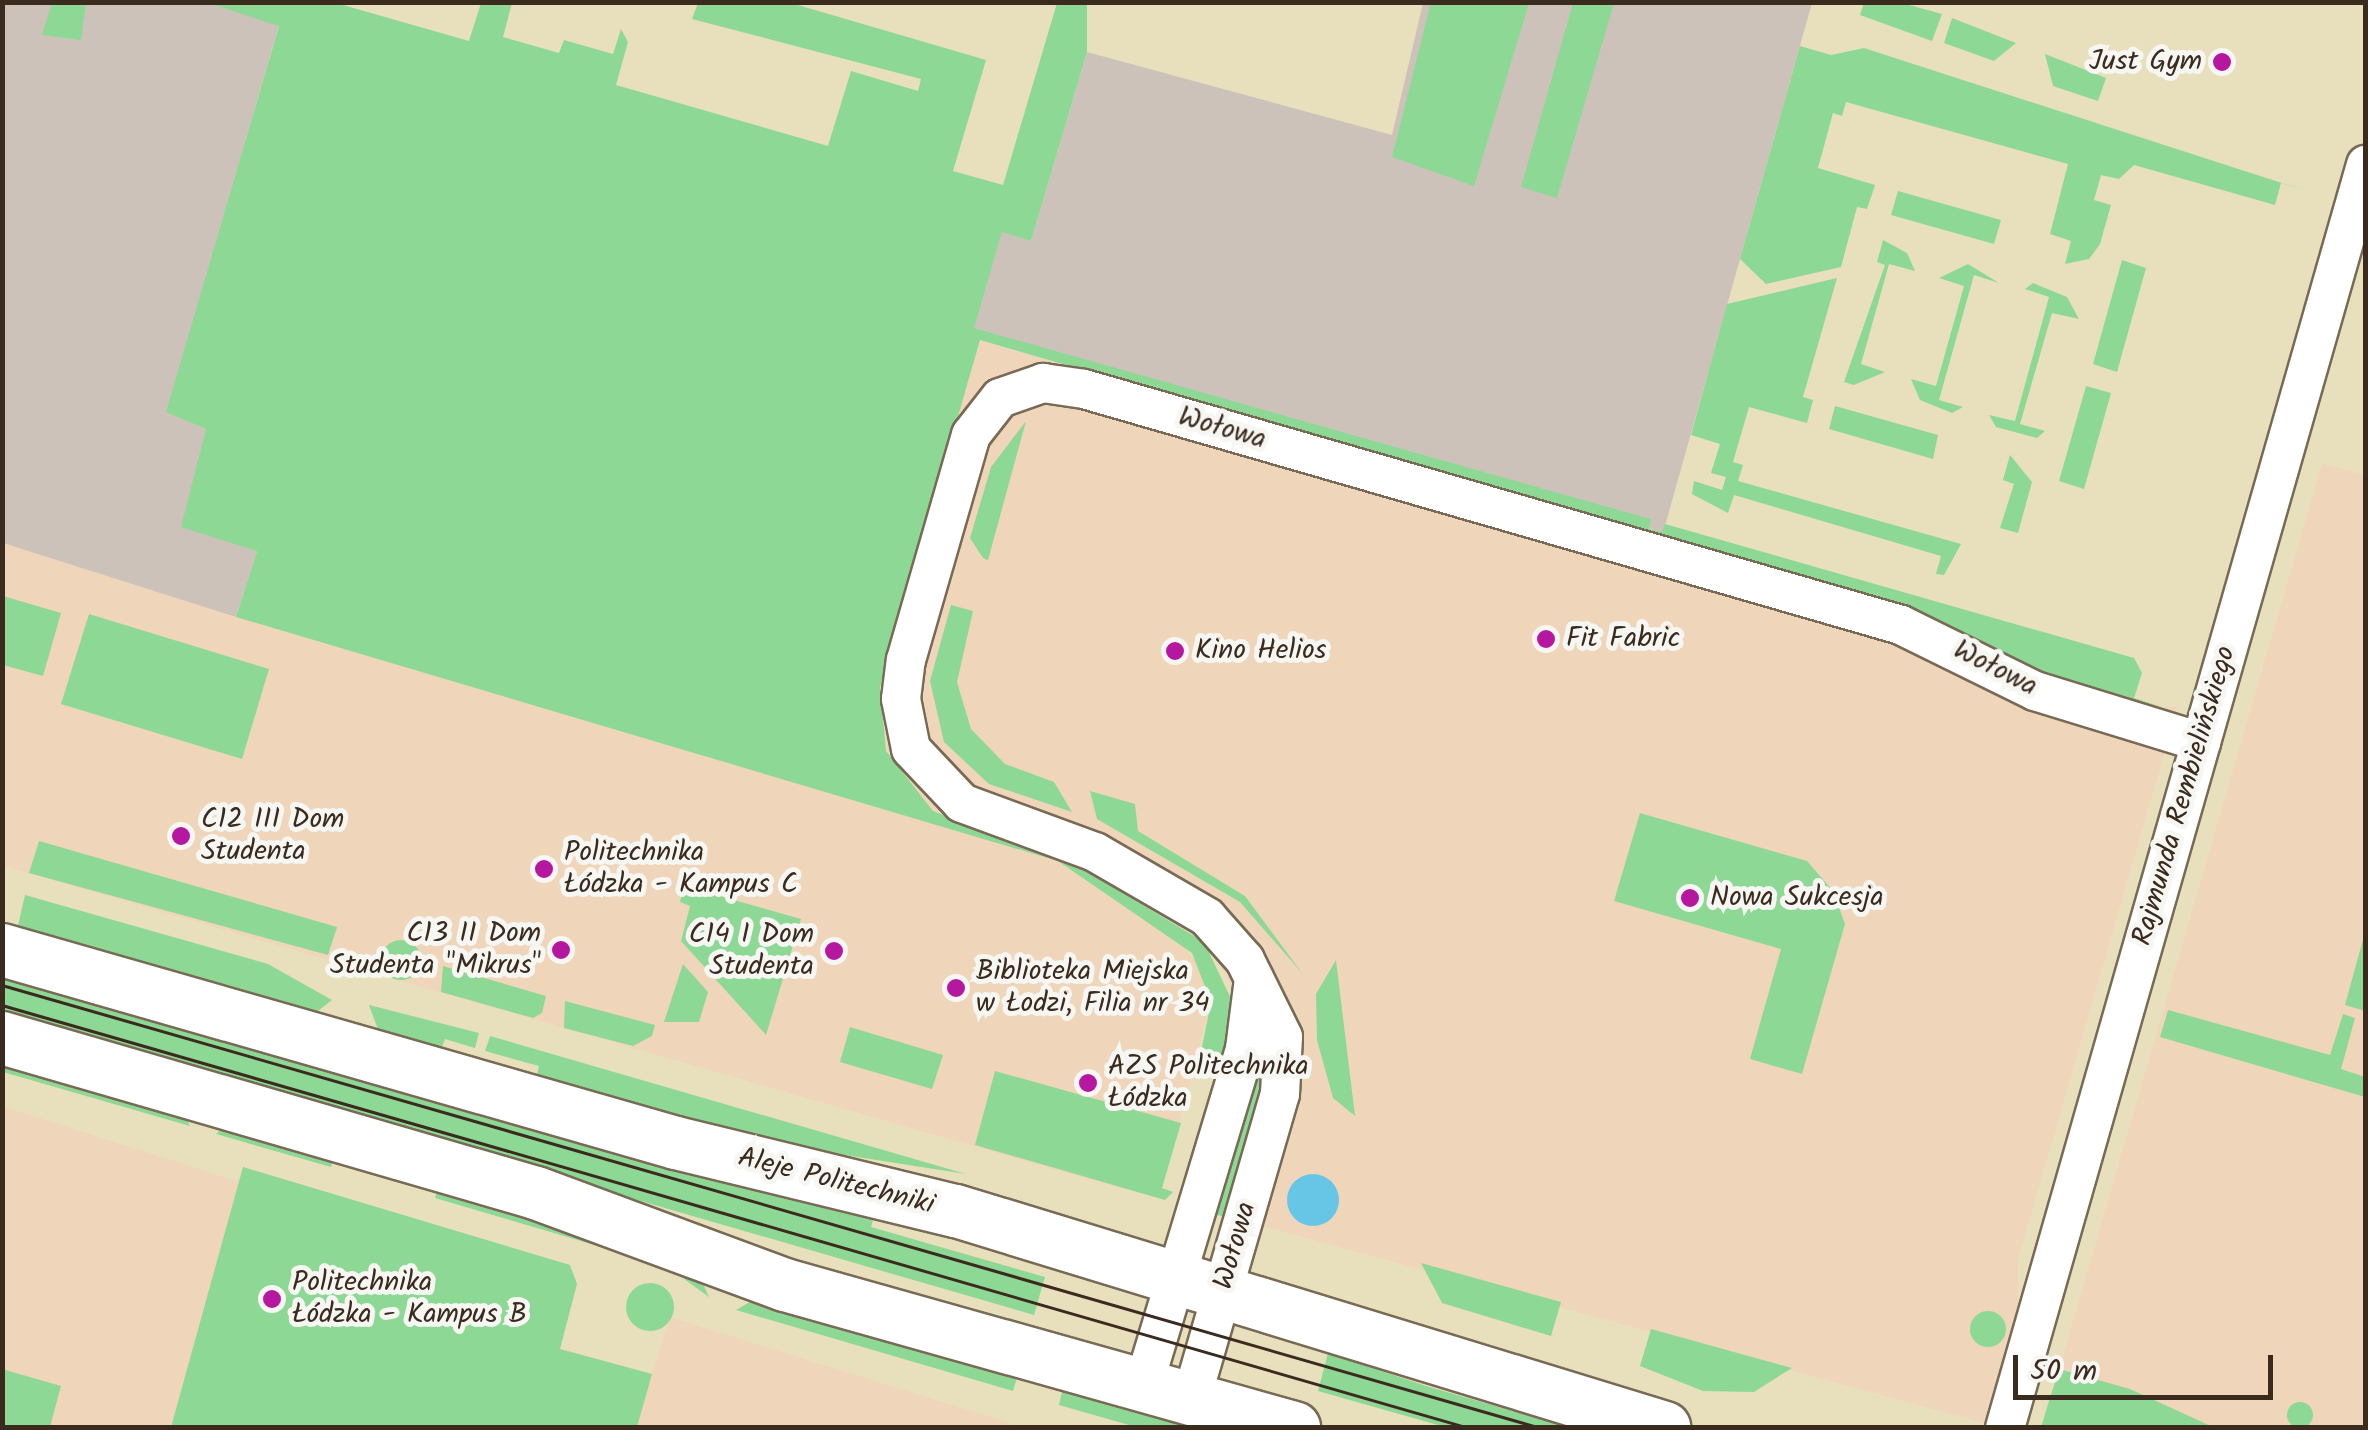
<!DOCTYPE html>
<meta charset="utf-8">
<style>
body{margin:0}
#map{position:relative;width:2368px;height:1430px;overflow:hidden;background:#e8e0bc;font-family:Kalam,sans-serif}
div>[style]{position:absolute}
.built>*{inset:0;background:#efd6bb}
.industrial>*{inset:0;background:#cdc2b9}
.green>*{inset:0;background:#8dd894}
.round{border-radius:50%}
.water>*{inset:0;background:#67c5e5}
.roads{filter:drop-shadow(2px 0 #786a55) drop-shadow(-2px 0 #786a55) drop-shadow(0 2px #786a55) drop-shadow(0 -2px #786a55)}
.street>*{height:38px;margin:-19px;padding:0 19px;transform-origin:19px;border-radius:19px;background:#fff}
.secondary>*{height:52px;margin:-26px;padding:0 26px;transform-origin:26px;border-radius:26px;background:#fff}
.tram>*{height:2.5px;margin:-1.25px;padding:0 1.25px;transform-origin:1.25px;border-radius:1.25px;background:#3b2a1e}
.dots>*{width:28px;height:28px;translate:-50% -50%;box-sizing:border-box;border:5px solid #f6f6f2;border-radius:50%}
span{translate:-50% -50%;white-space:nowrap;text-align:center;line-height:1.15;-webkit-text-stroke:10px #f6f6f2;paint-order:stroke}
.poi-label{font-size:28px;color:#3b2a1e}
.right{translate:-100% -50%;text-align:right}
.left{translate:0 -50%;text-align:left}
.street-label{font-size:28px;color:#3b2a1e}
.frame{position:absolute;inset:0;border:5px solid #3b2a1e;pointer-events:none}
.scale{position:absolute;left:2013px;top:1355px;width:260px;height:45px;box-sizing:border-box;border:5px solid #3b2a1e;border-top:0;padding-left:12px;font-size:30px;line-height:35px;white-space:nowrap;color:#3b2a1e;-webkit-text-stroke:8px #f6f6f2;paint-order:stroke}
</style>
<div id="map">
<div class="built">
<div style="clip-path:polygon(980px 340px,1907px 608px,2014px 661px,2154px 708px,2178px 706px,2018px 1260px,2018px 1315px,1987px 1424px,1177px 1203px,1226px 1069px,1232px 988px,1218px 961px,1204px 942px,1103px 878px,933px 811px,894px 769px,880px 730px,887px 655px)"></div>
<div style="clip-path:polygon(2322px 463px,2365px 475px,2365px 1427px,2057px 1428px,2045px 1417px)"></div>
<div style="clip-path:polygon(2px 543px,1058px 861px,1180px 941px,1200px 966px,1211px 1002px,1162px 1188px,1173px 1192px,1165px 1200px,1073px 1175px,3px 866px)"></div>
<div style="clip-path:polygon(2px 1106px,237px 1181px,243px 1167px,531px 1340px,652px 1374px,670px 1317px,1023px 1427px,3px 1427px)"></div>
</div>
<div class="industrial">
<div style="clip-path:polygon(3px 3px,208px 3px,279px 25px,167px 412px,206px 429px,257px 551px,236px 617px,3px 543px)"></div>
<div style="clip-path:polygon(1423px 3px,1812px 3px,1663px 533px,1648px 528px,1650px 519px,973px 328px,1002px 231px,1031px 241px,1087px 52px,1392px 135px)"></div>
</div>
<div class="green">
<div style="clip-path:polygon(1431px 2px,1529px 3px,1474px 186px,1392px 157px)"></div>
<div style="clip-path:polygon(1864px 2px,1902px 3px,1942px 14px,1932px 41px,1860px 15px)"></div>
<div style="clip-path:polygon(52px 3px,86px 3px,81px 40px,42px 35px)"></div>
<div style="clip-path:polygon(208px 3px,336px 3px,469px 41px,481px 3px,512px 3px,503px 37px,559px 53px,564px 40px,613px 54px,621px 29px,628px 42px,616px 85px,828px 146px,851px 71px,918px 91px,921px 79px,692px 19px,698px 3px,791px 3px,986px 60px,953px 171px,1003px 185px,1057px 3px,1087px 3px,1087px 52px,1031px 241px,1002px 232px,974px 328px,1651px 519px,1649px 529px,1662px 532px,1665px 524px,2134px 658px,2142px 673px,2134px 698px,2162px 707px,2042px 675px,1907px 608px,980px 340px,880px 687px,886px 751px,933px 811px,1073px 863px,1204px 942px,1235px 1007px,1226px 1069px,1199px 1062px,1211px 1002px,1192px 953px,1058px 861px,236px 617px,257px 551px,181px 527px,206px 429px,166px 412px,279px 26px)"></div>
<div style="clip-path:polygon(1573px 3px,1614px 3px,1557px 198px,1521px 187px)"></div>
<div style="clip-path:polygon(1952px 18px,2016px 43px,1994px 61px,1944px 43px)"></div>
<div style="clip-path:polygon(1800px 46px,1831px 55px,1864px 48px,2313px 193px,2281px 183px,2275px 205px,2134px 165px,2119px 179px,2101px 175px,2094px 200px,2111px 205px,2100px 244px,2089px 259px,2065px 264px,2071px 241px,2050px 234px,2068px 164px,1846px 102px,1842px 116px,1833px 113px,1818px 168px,1875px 185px,1867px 209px,1857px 207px,1841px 267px,1766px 284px,1740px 259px)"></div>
<div style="clip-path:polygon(2045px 54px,2106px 78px,2098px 101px,2053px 86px)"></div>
<div style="clip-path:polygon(1898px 191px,2001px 220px,1994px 244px,1891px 215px)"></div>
<div style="clip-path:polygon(1883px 240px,1907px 253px,1915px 271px,1889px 264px,1861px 364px,1885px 372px,1854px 385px,1844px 382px,1885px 265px,1877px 262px)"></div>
<div style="clip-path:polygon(2122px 260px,2146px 268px,2117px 372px,2093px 364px)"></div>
<div style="clip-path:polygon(1968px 264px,1999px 283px,1974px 275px,1939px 400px,1963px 407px,1952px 413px,1920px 400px,1911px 379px,1936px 386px,1964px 286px,1939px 278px)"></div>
<div style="clip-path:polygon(1837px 278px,1803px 397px,1813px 400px,1807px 423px,1749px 407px,1733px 462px,1743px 465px,1738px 481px,1961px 544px,1944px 575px,1936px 574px,1941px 556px,1734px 495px,1728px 513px,1692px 494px,1694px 481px,1722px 490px,1726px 477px,1711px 473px,1720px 444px,1691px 435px,1727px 304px)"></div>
<div style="clip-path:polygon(2033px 283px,2067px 297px,2079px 319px,2052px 313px,2020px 424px,2045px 431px,2037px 438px,1996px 427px,1989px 415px,2015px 421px,2049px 297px,2025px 289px)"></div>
<div style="clip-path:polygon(2086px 386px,2111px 393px,2084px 489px,2059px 481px)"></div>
<div style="clip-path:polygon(1835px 406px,1938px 435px,1933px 459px,1829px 429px)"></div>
<div style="clip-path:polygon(1026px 421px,988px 560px,983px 558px,970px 538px,991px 467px)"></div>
<div style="clip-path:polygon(2010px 455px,2032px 482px,2018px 533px,2000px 528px,2014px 484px,2003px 480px)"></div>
<div style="clip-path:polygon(3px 596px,61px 613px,43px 676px,3px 665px)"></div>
<div style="clip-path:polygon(951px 605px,973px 611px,957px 682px,971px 729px,1005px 764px,1054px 782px,1072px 812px,989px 784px,944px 742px,930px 681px)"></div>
<div style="clip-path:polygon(89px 614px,269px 669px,242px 759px,61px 704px)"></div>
<div style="clip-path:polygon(1090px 791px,1135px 804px,1138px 831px,1245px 896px,1302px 973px,1240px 902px,1097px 819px)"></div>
<div style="clip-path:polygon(1640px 813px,1807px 861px,1833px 891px,1845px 924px,1802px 1074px,1750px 1059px,1781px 949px,1614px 901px)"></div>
<div style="clip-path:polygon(39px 841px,337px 927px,328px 955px,29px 873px)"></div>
<div style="clip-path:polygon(684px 886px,801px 919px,766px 1035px,681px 941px,690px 906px,680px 902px)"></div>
<div style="clip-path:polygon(25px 895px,268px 964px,332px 1000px,314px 1014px,17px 930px)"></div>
<div style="clip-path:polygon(2365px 932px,2365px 1011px,2345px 1005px)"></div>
<div class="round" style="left:381px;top:940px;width:40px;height:40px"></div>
<div style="clip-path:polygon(1336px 960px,1355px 1116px,1333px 1098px,1317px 1040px,1316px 994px)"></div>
<div style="clip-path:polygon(683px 964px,708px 992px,699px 1022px,664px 1022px)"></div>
<div style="clip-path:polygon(443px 966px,546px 996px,542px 1013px,533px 1018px,441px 992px)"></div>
<div style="clip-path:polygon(2px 973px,876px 1211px,871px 1227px,1045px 1277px,1034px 1315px,3px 1016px)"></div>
<div style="clip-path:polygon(565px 1001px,655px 1025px,652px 1036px,633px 1046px,564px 1028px)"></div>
<div style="clip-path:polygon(369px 1005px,479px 1033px,475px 1048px,445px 1039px,440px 1052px,380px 1035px)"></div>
<div style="clip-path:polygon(2168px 1010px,2330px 1055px,2343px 1014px,2355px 1018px,2341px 1069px,2365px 1077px,2365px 1097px,2160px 1037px)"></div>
<div style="clip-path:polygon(850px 1027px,943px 1055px,932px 1089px,840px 1062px)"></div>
<div style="clip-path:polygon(490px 1036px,966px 1174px,781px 1145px,536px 1080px,539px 1066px,485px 1051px)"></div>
<div style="clip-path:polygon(1265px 1049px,1264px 1081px,1226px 1217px,1213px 1214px)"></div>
<div style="clip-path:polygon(2px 1062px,186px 1117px,190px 1126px,3px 1072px)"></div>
<div style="clip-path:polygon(995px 1071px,1181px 1123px,1162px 1188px,1173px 1192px,1165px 1200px,975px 1145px)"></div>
<div style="clip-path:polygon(223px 1128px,334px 1158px,331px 1167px,216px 1134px)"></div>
<div style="clip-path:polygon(243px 1167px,570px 1265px,577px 1284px,560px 1349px,652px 1374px,637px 1427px,171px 1427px)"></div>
<div style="clip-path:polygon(438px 1188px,629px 1246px,700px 1277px,709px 1297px,666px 1266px,435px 1198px)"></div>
<div style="clip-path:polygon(1421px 1263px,1561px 1302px,1551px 1336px,1442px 1303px)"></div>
<div class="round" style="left:626px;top:1283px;width:48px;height:48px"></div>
<div style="clip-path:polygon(755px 1299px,1018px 1374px,1013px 1391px,736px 1310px)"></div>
<div class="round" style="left:1970px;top:1311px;width:36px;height:36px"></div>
<div style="clip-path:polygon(1651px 1329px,1792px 1368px,1754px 1392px,1703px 1391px,1640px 1366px)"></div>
<div style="clip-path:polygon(1328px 1353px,1426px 1386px,1569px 1427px,1445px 1427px,1318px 1391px)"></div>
<div style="clip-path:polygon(2px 1369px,61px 1386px,50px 1427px,3px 1427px)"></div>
<div style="clip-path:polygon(2059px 1369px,2130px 1389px,2213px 1427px,2041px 1427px)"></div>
<div style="clip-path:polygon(1063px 1387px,1199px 1427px,1136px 1427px,1059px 1405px)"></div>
<div class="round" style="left:2287px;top:1402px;width:26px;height:26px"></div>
</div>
<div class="water">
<div class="round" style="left:1287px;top:1174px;width:52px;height:52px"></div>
</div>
<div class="roads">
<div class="street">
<div style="left:1143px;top:1387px;width:353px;rotate:-73.2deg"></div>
<div style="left:1245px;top:1049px;width:71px;rotate:-82.7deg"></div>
<div style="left:1191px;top:1400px;width:319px;rotate:-73.8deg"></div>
<div style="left:1280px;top:1094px;width:57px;rotate:-87deg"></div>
<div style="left:1283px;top:1037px;width:86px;rotate:-116.3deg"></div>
<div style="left:1245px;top:960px;width:57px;rotate:-131.5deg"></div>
<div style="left:1207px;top:917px;width:129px;rotate:-149.9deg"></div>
<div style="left:1095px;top:852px;width:142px;rotate:-159.8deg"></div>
<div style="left:962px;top:803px;width:74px;rotate:-133.4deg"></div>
<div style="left:911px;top:749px;width:51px;rotate:-101.3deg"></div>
<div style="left:901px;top:699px;width:39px;rotate:-83deg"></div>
<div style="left:906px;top:660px;width:234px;rotate:-73.9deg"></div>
<div style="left:971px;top:435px;width:47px;rotate:-51.9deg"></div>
<div style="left:1000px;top:398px;width:46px;rotate:-19.2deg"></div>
<div style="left:1043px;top:383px;width:41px;rotate:8.3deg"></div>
<div style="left:1084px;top:389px;width:850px;rotate:16.11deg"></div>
<div style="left:1901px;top:625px;width:149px;rotate:26.2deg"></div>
<div style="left:2035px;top:691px;width:174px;rotate:17.1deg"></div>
<div style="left:2005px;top:1428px;width:1314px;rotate:-74.05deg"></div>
</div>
<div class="secondary">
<div style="left:2px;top:950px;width:701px;rotate:15.98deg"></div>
<div style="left:676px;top:1143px;width:288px;rotate:13.7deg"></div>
<div style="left:956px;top:1211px;width:741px;rotate:17.02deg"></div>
<div style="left:2px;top:1038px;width:556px;rotate:16.19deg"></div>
<div style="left:536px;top:1193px;width:265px;rotate:20.3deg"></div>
<div style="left:785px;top:1285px;width:529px;rotate:15.69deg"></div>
</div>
</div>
<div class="tram">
<div style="left:2px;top:985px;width:1601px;rotate:16.06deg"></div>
<div style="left:2px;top:1005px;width:1527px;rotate:16.08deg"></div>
</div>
<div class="dots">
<div style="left:2222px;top:62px;background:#b5179e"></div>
<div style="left:1546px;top:639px;background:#b5179e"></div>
<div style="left:1175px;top:651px;background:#b5179e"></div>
<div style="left:181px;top:836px;background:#b5179e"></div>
<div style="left:544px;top:869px;background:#b5179e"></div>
<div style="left:1690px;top:898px;background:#b5179e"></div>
<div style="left:561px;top:950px;background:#b5179e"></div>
<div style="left:834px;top:951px;background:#b5179e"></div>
<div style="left:956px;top:988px;background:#b5179e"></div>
<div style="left:1088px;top:1083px;background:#b5179e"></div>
<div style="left:272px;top:1299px;background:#b5179e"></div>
</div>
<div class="poi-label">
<span class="right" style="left:2202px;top:62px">Just Gym</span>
<span class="left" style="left:1566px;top:639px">Fit Fabric</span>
<span class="left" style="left:1195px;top:651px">Kino Helios</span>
<span class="left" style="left:201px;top:836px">C12 III Dom<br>Studenta</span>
<span class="left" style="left:564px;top:869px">Politechnika<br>Łódzka - Kampus C</span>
<span class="left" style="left:1710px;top:898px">Nowa Sukcesja</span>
<span class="right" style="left:541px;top:950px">C13 II Dom<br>Studenta "Mikrus"</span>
<span class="right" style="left:814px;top:951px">C14 I Dom<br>Studenta</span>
<span class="left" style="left:976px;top:988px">Biblioteka Miejska<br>w Łodzi, Filia nr 34</span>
<span class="left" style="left:1108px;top:1083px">AZS Politechnika<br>Łódzka</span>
<span class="left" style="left:292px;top:1299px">Politechnika<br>Łódzka - Kampus B</span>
</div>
<div class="street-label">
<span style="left:1222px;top:429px;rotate:16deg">Wołowa</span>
<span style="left:1995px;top:669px;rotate:27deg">Wołowa</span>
<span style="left:2185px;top:796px;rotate:-74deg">Rajmunda Rembielińskiego</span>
<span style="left:836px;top:1182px;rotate:14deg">Aleje Politechniki</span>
<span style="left:1236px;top:1246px;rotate:-74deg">Wołowa</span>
</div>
<div class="frame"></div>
<div class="scale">50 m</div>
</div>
